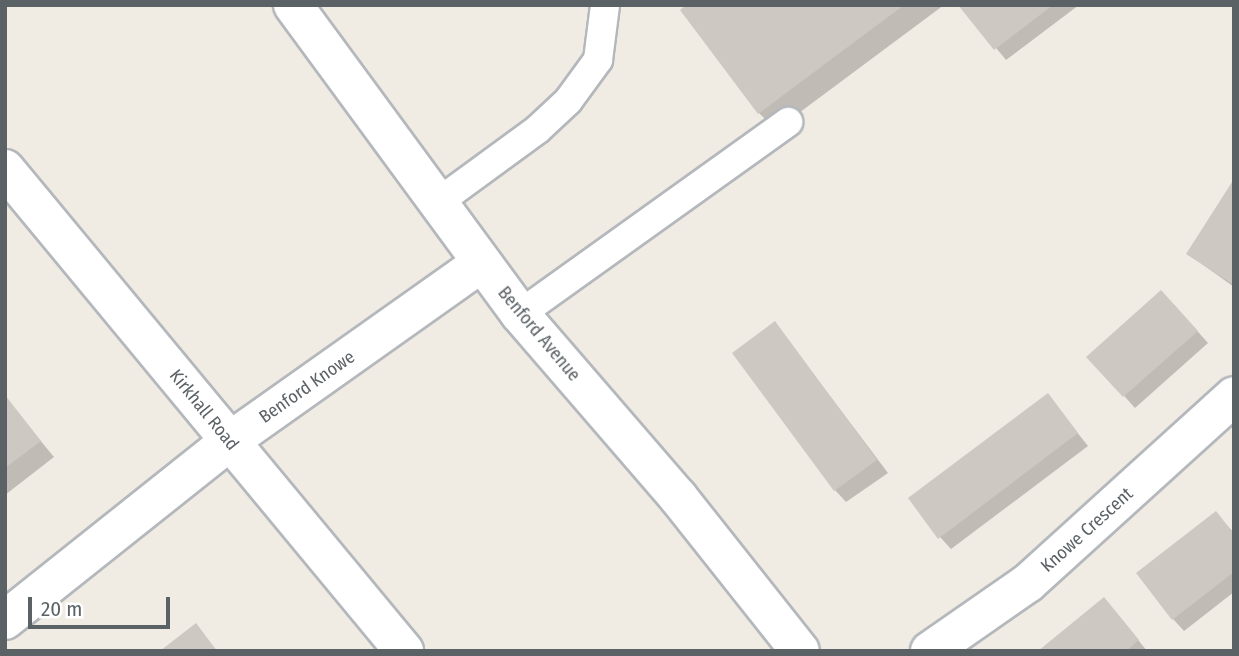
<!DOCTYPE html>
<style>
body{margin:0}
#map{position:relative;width:1239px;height:656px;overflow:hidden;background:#f0ebe3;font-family:"Fira Sans Condensed",sans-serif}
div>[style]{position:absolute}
.shadow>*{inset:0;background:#0003}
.building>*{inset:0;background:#cdc8c2}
.roads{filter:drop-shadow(2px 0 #b4b8bc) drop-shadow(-2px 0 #b4b8bc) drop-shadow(0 2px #b4b8bc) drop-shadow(0 -2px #b4b8bc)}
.service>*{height:28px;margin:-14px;padding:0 14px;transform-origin:14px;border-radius:14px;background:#fff}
.minor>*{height:38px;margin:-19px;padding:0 19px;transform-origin:19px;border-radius:19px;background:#fff}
span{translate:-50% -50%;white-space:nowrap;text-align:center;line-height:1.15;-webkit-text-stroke:7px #fff;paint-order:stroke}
.street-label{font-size:18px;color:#5b6266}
.frame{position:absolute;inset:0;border:7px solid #5b6266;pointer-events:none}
.scale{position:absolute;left:28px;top:597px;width:142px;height:32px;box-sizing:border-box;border:4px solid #5b6266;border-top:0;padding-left:9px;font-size:21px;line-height:24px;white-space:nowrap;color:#5b6266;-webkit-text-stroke:5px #fff;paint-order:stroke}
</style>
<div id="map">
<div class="shadow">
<div style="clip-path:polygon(689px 5px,944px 5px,776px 130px,759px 113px)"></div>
<div style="clip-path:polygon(961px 5px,1079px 5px,1006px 60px)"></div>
<div style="clip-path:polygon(1234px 182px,1234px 287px,1188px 254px)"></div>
<div style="clip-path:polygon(1173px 304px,1208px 343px,1135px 408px,1089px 357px)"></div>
<div style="clip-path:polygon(775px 323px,888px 473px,846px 502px,835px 490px)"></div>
<div style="clip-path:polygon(1048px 396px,1088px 446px,951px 549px,940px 537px)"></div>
<div style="clip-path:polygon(5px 398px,54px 457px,5px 495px)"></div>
<div style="clip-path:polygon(1216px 513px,1234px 533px,1234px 592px,1184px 631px,1173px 619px)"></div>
<div style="clip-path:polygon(1115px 611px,1147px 651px,1041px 651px)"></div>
</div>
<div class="building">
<div style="clip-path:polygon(686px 5px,904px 5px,758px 114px,680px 10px)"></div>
<div style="clip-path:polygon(958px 5px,1053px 5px,994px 50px)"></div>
<div style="clip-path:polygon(1234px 179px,1234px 279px,1231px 283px,1186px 254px)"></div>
<div style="clip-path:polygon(1161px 290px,1198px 331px,1123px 397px,1086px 357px)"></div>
<div style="clip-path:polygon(775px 321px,877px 460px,834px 491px,732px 353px)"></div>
<div style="clip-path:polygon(1048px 393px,1078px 433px,938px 539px,908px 498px)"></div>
<div style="clip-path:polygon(5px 395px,41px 441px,5px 468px)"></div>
<div style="clip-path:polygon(1216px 511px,1234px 534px,1234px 572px,1172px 620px,1136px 573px)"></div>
<div style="clip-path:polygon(1104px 597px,1139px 640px,1126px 651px,1038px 651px)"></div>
<div style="clip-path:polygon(196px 623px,217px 651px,160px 651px)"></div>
</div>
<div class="roads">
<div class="service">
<div style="left:437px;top:203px;width:125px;rotate:-36.2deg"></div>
<div style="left:538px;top:129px;width:41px;rotate:-43deg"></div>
<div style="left:568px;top:101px;width:51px;rotate:-53.8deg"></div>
<div style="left:598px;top:60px;width:55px;rotate:-82.7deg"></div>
<div style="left:520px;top:314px;width:330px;rotate:-35.6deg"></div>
</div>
<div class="minor">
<div style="left:293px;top:5px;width:383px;rotate:53.7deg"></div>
<div style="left:520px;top:314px;width:242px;rotate:49.2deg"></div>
<div style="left:678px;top:497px;width:196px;rotate:51.6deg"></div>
<div style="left:5px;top:169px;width:626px;rotate:50.38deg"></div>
<div style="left:5px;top:620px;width:288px;rotate:-38.5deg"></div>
<div style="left:230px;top:441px;width:308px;rotate:-35.3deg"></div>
<div style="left:930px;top:651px;width:119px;rotate:-34.8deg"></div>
<div style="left:1028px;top:583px;width:278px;rotate:-42.2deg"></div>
</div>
</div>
<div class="street-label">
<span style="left:539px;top:334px;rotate:50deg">Benford Avenue</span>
<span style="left:307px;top:387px;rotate:-35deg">Benford Knowe</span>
<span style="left:204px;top:410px;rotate:51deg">Kirkhall Road</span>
<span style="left:1087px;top:530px;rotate:-42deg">Knowe Crescent</span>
</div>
<div class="frame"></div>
<div class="scale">20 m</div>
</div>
